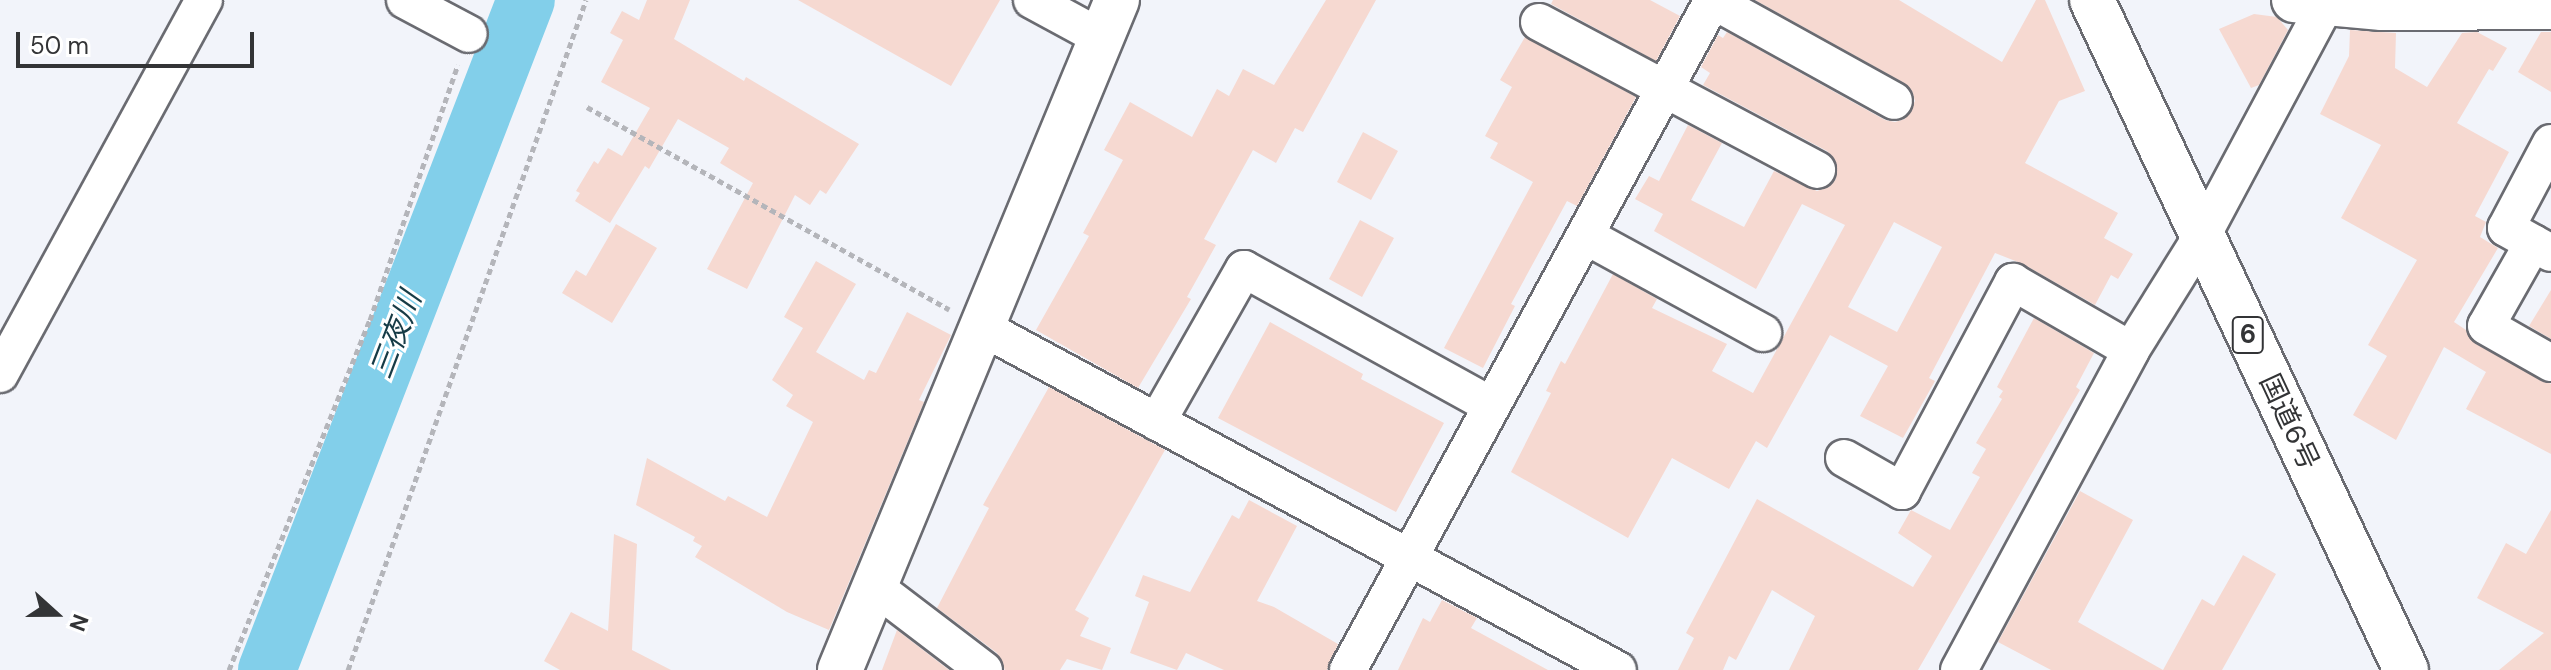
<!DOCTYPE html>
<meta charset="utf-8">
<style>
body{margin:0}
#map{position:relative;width:2551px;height:670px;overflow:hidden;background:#f2f4fa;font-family:"DM Sans","Noto Sans JP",sans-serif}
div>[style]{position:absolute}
.river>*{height:58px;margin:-29px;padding:0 29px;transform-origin:29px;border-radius:29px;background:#82cfea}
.building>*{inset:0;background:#f6d9d1}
.path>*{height:5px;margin-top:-2.5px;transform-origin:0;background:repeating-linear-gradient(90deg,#b4b5ba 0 6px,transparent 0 10px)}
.roads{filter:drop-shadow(2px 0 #6a6b71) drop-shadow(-2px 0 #6a6b71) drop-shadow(0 2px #6a6b71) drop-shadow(0 -2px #6a6b71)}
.street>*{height:36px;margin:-18px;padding:0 18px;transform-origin:18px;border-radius:18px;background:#fff}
.secondary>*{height:44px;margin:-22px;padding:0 22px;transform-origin:22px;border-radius:22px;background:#fff}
.highway>*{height:44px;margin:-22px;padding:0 22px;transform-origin:22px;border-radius:22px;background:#fff}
span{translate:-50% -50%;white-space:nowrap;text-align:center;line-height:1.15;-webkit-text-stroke:6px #fff;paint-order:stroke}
.shield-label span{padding:2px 6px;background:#fff;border:2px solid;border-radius:6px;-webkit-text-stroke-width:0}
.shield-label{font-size:26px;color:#333436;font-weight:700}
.street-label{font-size:28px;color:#333436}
.water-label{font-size:30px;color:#163b46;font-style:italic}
.north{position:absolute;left:16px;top:574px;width:80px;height:80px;-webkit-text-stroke:6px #fff;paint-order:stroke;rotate:111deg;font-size:22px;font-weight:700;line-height:32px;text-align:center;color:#333436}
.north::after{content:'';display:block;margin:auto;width:28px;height:36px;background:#333436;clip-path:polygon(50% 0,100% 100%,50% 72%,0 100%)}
.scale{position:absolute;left:16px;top:32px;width:238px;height:36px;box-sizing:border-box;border:4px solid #333436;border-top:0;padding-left:10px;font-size:24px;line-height:28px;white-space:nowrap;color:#333436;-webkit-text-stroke:6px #fff;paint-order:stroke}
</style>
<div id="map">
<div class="river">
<div style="left:267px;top:670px;width:718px;rotate:-68.87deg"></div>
</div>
<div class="building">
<div style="clip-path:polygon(647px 0,690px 0,674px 39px,744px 81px,746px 77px,859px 144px,826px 194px,820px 190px,810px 205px,795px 195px,747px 289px,707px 269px,753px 183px,720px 163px,729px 148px,678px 119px,649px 169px,645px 166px,610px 223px,575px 201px,580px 193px,576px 191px,594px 161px,598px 164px,608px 148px,622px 156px,650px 108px,601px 82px,623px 40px,610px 33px,622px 11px,639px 20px)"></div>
<div style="clip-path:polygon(798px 0,1000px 0,951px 86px)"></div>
<div style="clip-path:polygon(1326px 0,1376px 0,1303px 132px,1295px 128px,1276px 163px,1253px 150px,1204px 239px,1216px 245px,1187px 297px,1191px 299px,1138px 388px,1036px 330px,1089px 236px,1083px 233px,1123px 160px,1104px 150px,1130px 102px,1192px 137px,1217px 89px,1229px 96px,1243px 69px,1274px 85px)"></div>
<div style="clip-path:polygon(1553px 0,1650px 0,1680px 16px,1656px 61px,1551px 4px)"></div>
<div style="clip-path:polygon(evenodd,1755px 0,1899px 0,2002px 62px,2036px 0,2045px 0,2085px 91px,2059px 101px,2025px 163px,2118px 213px,2104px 238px,2133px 254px,2118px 279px,2111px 275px,2095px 305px,2023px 264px,1995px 253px,1929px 378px,1935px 381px,1903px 438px,1860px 416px,1888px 366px,1830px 335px,1767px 448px,1756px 441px,1729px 489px,1672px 458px,1628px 538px,1511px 472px,1551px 393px,1546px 391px,1561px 361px,1565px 364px,1613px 274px,1657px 299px,1652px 308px,1727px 344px,1712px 371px,1753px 393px,1845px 225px,1802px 204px,1756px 289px,1654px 231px,1663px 214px,1635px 199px,1649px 176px,1659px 181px,1688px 125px,1722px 143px,1691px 200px,1744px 227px,1774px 171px,1817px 191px,1829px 187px,1836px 179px,1835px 160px,1827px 151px,1703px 85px,1710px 73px,1701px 67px,1718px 35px,1723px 38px,1727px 32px,1885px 120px,1895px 122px,1905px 119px,1915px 101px,1912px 91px,1904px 83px,1755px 0,1894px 222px,1942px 247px,1897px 332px,1848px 307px,1894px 222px)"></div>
<div style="clip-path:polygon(2254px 14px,2277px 17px,2288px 30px,2259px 85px,2251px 88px,2219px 29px)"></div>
<div style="clip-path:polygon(2350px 30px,2396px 33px,2395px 68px,2427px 87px,2462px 33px,2477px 32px,2507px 48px,2493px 71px,2489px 69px,2457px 123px,2509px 152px,2475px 216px,2486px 222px,2480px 237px,2498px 248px,2454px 322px,2466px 330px,2476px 344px,2551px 384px,2551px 454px,2466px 409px,2486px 372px,2444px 347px,2396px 440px,2353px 415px,2387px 356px,2368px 345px,2417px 260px,2341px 218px,2381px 145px,2320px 114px,2349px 56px)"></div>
<div style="clip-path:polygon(2541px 32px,2551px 32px,2551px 92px,2518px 72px)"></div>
<div style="clip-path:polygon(1525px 37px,1636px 97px,1577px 206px,1567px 201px,1511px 304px,1515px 306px,1483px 368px,1444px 348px,1533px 182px,1490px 158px,1498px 143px,1485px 136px,1512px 87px,1500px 80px)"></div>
<div style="clip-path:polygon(1363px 132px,1398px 151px,1371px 200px,1337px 182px)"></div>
<div style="clip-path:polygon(1360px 220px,1394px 238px,1362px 297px,1329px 279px)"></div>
<div style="clip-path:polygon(616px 224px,657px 248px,612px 323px,562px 293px,576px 270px,586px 276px)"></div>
<div style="clip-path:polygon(816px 261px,856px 284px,816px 352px,864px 380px,869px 370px,876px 373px,907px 312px,951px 335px,919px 400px,924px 402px,829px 630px,787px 612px,695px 557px,702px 546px,693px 541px,695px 537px,636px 505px,647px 458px,725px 501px,728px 496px,767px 517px,813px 422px,786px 406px,793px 395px,772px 380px,803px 328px,784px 317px)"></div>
<div style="clip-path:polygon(2551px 290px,2551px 339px,2529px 326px)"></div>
<div style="clip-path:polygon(2034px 318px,2094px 353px,2076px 387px,2080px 390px,1918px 670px,1789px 670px,1815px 616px,1772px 590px,1736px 660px,1729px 656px,1723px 670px,1678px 670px,1694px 638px,1686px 633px,1757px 499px,1913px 587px,1932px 556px,1898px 533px,1911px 510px,1950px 530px,1980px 477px,1972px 473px,1986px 449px,1976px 443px,2002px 399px,1999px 397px,2003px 391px,1997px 387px)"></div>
<div style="clip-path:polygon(1270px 322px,1363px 374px,1361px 379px,1444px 423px,1396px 512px,1218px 418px)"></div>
<div style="clip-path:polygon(1049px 387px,1165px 450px,1075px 610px,1089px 618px,1080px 636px,1111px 648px,1102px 670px,1067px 659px,1060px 670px,1005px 670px,997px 653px,937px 608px,989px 508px,983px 505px)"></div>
<div style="clip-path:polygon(2080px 491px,2133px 520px,2078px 622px,2163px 670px,2051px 670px,1998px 642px)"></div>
<div style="clip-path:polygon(1249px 500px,1297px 526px,1257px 601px,1274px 607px,1338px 644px,1327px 670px,1224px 670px,1186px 653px,1177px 670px,1130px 653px,1149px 602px,1135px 596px,1143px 575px,1190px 592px,1232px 515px,1239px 519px)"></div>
<div style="clip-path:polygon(2551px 510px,2551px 670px,2499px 670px,2544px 633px,2477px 598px,2506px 543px,2526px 554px)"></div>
<div style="clip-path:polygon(614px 534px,637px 544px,632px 650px,671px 670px,560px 670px,544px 661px,571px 612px,608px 631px)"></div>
<div style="clip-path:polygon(2243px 555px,2276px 574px,2222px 670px,2163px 670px,2202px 599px,2214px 606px)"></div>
<div style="clip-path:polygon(1442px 600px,1477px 618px,1471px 628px,1548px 670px,1398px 670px,1423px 618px,1430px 622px)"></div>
<div style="clip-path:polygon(897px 630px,949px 670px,882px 670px)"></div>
</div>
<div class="path">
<div style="left:587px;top:107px;width:415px;rotate:29.2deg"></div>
<div style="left:229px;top:670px;width:377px;rotate:-68.1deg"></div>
<div style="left:370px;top:320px;width:270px;rotate:-71deg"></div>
<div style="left:348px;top:670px;width:711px;rotate:-70.44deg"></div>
</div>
<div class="roads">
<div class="street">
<div style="left:405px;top:0;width:72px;rotate:28deg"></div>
<div style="left:1032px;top:0;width:80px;rotate:28.5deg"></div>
<div style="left:1712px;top:0;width:208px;rotate:29deg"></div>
<div style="left:1539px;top:22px;width:315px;rotate:28deg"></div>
<div style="left:2551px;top:143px;width:96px;rotate:117.9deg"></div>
<div style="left:2506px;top:228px;width:51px;rotate:29.1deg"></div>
<div style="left:1586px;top:236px;width:202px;rotate:28.7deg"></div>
<div style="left:2533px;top:243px;width:95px;rotate:119.5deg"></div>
<div style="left:2486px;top:326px;width:75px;rotate:29.6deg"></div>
<div style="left:983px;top:328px;width:721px;rotate:28.31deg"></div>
<div style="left:0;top:374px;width:426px;rotate:-61.4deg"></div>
<div style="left:1157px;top:422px;width:176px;rotate:-60.4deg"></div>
<div style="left:1244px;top:269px;width:281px;rotate:28.9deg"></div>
<div style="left:1844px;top:458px;width:67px;rotate:29.6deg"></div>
<div style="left:1902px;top:491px;width:237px;rotate:-62deg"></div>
<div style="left:2013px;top:282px;width:136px;rotate:30deg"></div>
<div style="left:875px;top:587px;width:137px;rotate:37.3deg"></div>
<div style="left:1348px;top:670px;width:763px;rotate:-61.42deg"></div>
<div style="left:1959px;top:670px;width:363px;rotate:-61.7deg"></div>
<div style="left:2131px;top:350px;width:134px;rotate:-58.1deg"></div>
<div style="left:2202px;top:236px;width:268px;rotate:-61.9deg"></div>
</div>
<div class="secondary">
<div style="left:2294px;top:0;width:88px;rotate:5.2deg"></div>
<div style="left:2382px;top:8px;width:169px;rotate:-0.3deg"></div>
<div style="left:840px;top:670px;width:725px;rotate:-67.54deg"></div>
</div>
<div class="highway">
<div style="left:2092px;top:0;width:740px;rotate:64.89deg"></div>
</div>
</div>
<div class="shield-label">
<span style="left:2248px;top:335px">6</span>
</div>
<div class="street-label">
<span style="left:2289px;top:422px;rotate:65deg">国道6号</span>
</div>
<div class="water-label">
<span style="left:396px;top:335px;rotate:-69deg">三夜川</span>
</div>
<div class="north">N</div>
<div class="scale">50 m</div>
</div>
